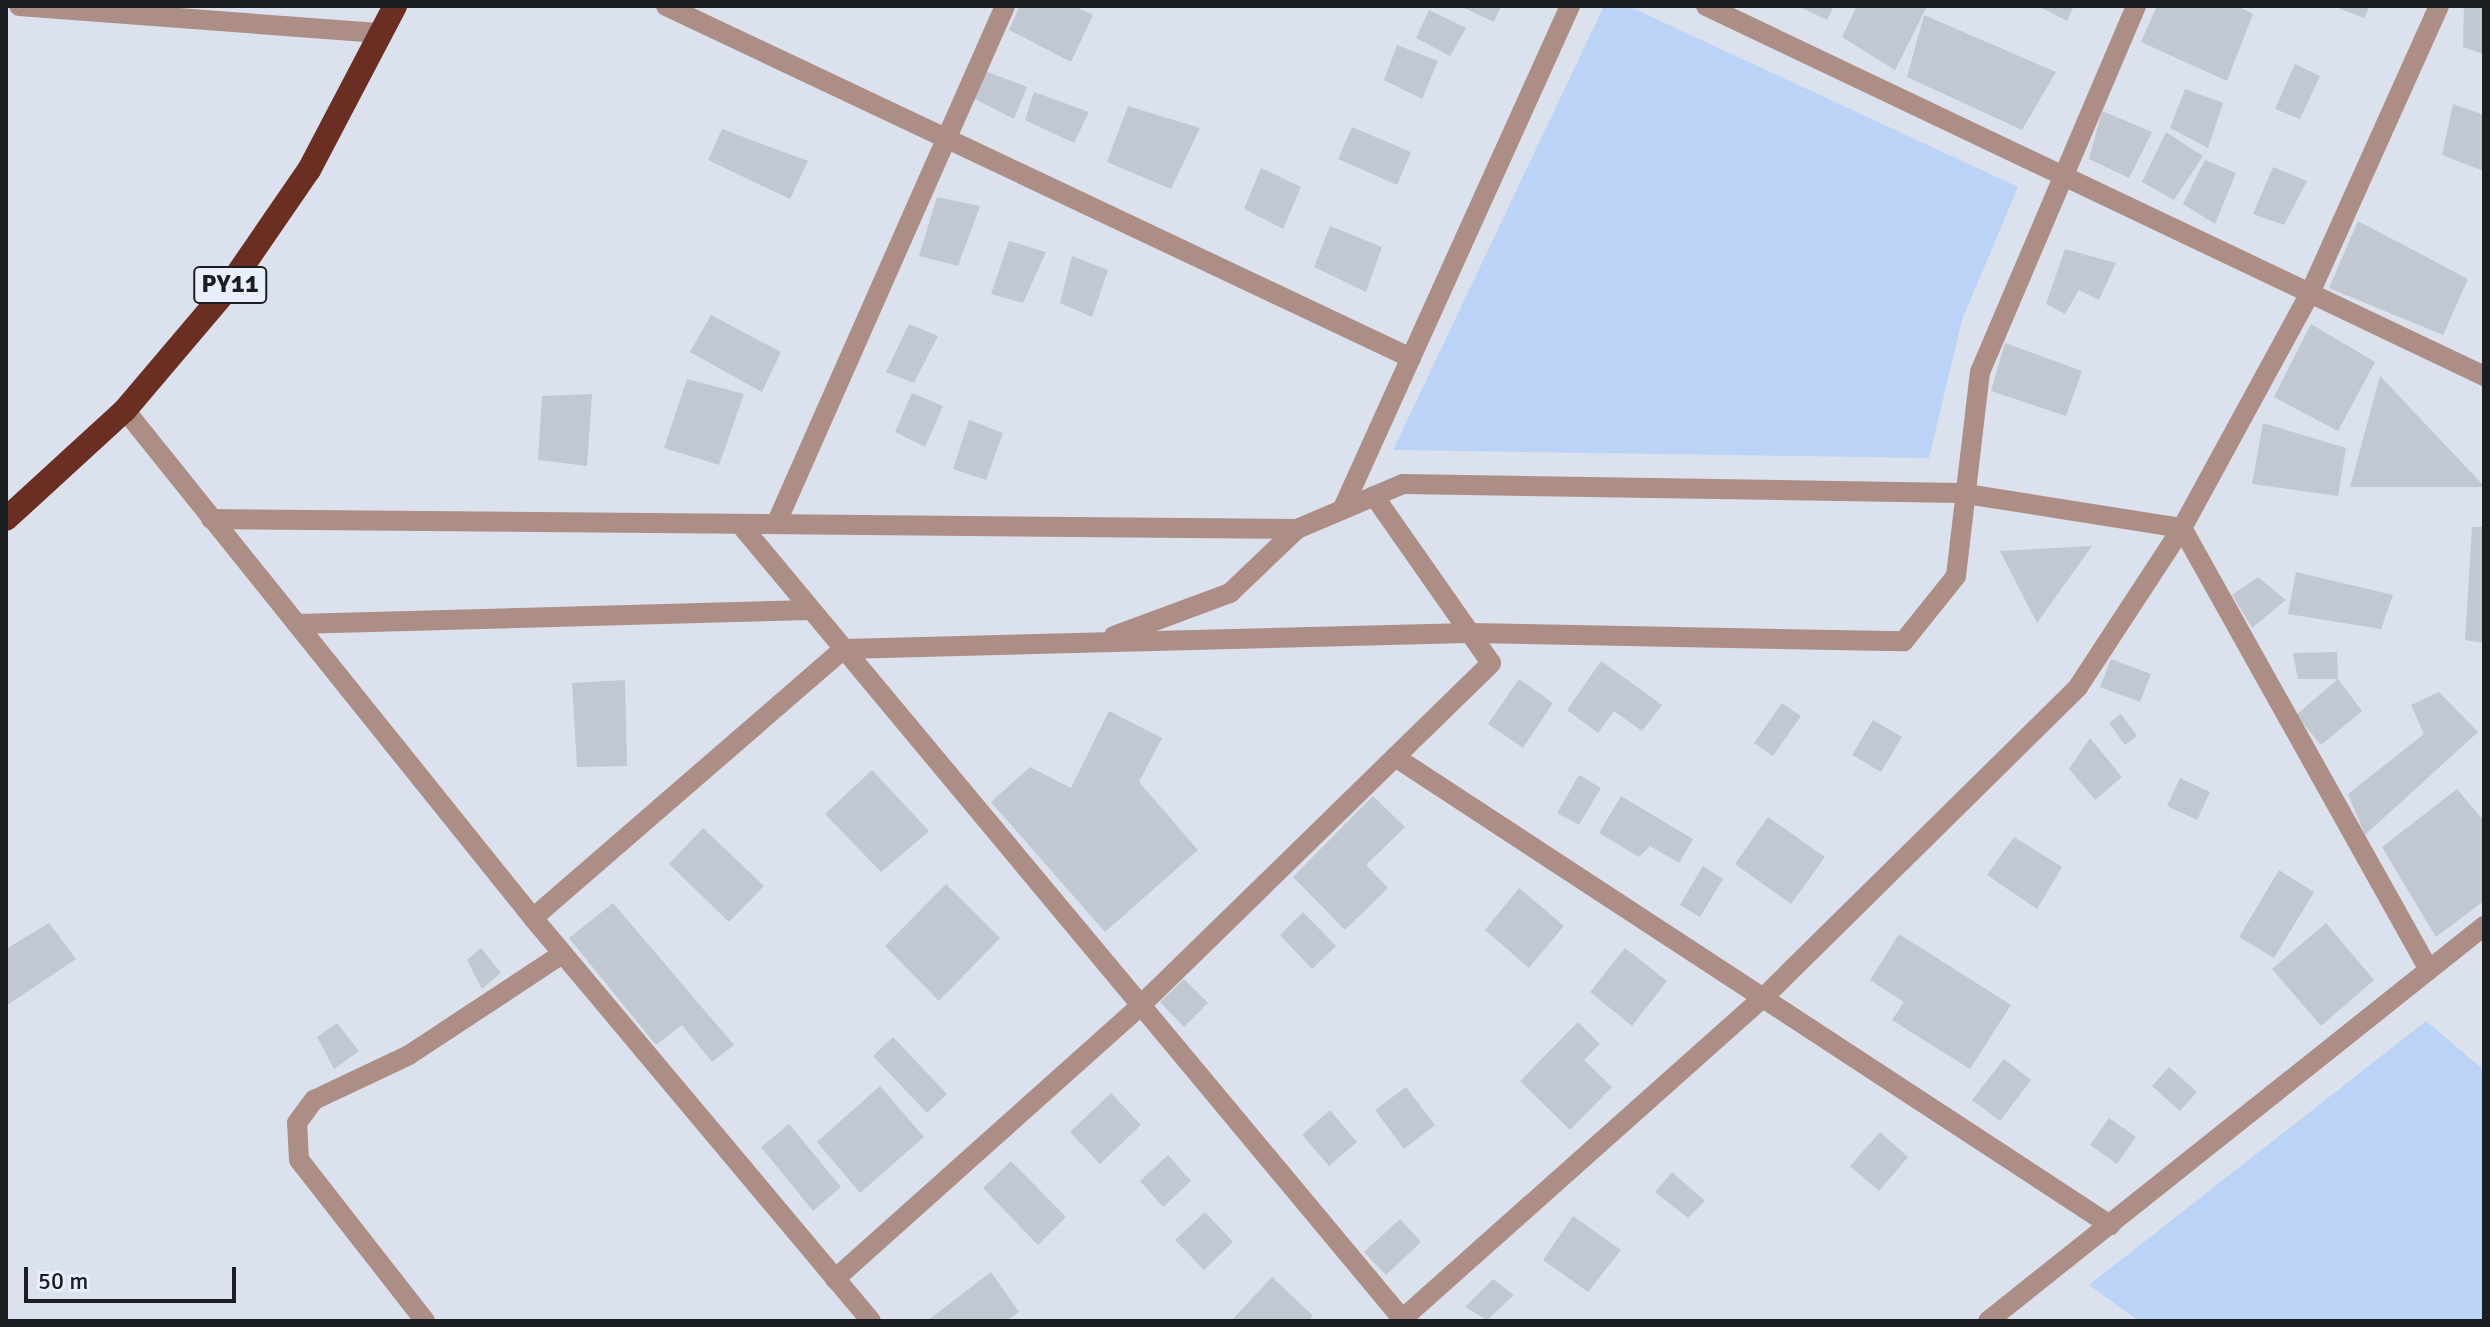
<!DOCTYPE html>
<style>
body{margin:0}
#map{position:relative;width:2490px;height:1327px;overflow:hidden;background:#dbe2ed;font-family:Signika,sans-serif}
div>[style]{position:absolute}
.green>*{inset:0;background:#bbd3f7}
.building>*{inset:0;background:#c1c8d2}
.minor>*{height:20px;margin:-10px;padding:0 10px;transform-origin:10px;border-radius:10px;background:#ad8e87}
.highway>*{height:24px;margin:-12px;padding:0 12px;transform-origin:12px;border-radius:12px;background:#6a2e22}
span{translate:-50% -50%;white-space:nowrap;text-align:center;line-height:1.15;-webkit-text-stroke:8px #e9effa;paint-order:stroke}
.shield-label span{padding:2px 6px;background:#e9effa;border:2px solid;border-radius:6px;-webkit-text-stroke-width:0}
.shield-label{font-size:26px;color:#1a1d21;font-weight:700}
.frame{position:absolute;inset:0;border:8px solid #1a1d21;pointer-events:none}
.scale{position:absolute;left:24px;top:1267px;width:212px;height:36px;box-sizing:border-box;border:4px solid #1a1d21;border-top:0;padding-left:10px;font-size:24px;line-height:28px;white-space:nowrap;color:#1a1d21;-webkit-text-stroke:6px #e9effa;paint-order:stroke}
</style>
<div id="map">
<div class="green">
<div style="clip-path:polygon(1604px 6px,1628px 6px,2018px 187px,1962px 320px,1929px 458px,1393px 450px)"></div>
<div style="clip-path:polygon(2426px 1021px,2484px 1070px,2484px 1321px,2139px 1321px,2089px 1285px)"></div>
</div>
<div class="building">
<div style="clip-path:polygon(1020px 6px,1074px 6px,1093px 15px,1071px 62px,1009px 30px)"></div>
<div style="clip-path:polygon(1460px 6px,1501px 6px,1494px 22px)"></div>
<div style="clip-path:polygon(1798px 6px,1834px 6px,1827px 20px)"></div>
<div style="clip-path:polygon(1857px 6px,1927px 6px,1895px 70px,1842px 37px)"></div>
<div style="clip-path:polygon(2038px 6px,2074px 6px,2067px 21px)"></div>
<div style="clip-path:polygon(2157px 6px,2237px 6px,2253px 14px,2227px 81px,2141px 42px)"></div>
<div style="clip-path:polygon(2333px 6px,2370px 6px,2364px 18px)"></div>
<div style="clip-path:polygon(2464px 6px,2484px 6px,2484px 54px,2463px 47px)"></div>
<div style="clip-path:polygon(1429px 10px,1466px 28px,1450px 56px,1416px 38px)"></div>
<div style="clip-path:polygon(1924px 15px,2056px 72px,2022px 130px,1907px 77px)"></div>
<div style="clip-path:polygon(1397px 45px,1438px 61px,1422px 99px,1384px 80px)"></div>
<div style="clip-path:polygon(2295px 64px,2320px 76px,2300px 119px,2275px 109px)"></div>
<div style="clip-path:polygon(985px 71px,1027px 87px,1014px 119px,973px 98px)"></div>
<div style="clip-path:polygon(2185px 89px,2223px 103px,2208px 148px,2170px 128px)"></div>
<div style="clip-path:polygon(1034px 92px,1089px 112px,1074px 143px,1025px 120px)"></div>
<div style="clip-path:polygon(2453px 104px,2484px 115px,2484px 171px,2442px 155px)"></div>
<div style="clip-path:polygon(1128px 106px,1200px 128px,1171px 189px,1107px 162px)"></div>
<div style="clip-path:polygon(2102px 111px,2152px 132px,2129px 178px,2089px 159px)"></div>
<div style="clip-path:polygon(1352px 127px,1411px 152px,1397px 185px,1338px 159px)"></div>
<div style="clip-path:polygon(722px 129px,808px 161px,790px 199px,708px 160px)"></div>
<div style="clip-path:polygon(2166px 132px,2203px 156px,2174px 200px,2142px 182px)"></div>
<div style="clip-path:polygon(2205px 160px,2236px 173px,2215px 224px,2183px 204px)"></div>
<div style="clip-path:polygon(2273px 167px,2307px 181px,2284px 225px,2253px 214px)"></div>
<div style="clip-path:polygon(1261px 168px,1301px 187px,1283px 229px,1244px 209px)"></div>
<div style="clip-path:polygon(937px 197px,980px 206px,958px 266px,919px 256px)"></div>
<div style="clip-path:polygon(2358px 221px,2468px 279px,2443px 335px,2329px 288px)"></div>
<div style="clip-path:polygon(1330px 226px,1382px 247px,1366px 292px,1314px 267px)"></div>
<div style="clip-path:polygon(1009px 241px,1046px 252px,1023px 303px,991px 294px)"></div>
<div style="clip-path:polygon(2065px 249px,2116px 263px,2099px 300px,2079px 290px,2065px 314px,2046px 304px)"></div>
<div style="clip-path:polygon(1072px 256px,1108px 270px,1092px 317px,1060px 303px)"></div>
<div style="clip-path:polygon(711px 315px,781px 352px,762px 392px,690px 352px)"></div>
<div style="clip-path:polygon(909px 324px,938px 336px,914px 383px,886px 372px)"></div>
<div style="clip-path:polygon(2311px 324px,2375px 362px,2338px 431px,2274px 397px)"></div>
<div style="clip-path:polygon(2005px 343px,2082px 371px,2066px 416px,1991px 391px)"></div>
<div style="clip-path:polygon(2380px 376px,2484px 486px,2484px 487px,2350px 487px)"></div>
<div style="clip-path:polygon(687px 379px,744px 394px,719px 465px,664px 448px)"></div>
<div style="clip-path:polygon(912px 393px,943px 406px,925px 447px,895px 432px)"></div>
<div style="clip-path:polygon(592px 394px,587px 466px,538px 460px,542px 396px)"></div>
<div style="clip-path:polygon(969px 420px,1003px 433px,986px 480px,953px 469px)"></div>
<div style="clip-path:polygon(2263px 423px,2346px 448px,2338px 496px,2252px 484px)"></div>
<div style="clip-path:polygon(2472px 527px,2484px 527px,2484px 643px,2465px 640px)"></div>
<div style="clip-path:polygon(2092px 546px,2037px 623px,2000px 551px)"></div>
<div style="clip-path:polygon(2296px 572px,2393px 595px,2381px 629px,2288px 614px)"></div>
<div style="clip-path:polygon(2258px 577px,2286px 600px,2252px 628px,2232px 595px)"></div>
<div style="clip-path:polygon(2337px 652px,2338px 679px,2298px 679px,2293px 653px)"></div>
<div style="clip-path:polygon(2111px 659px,2151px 674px,2140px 702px,2100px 687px)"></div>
<div style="clip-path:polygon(1601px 661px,1662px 705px,1642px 731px,1614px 711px,1598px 733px,1567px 710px)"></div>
<div style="clip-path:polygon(1519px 679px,1553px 703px,1523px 748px,1488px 724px)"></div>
<div style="clip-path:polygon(2338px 679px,2362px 711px,2321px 745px,2296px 715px)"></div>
<div style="clip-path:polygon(625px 680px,627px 766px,577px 767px,572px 683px)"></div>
<div style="clip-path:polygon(2439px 692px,2478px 732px,2365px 835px,2348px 794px,2424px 734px,2411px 705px)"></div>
<div style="clip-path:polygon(1782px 703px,1801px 716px,1773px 756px,1754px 743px)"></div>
<div style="clip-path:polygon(1109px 711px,1162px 738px,1139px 782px,1198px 850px,1105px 932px,991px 802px,1030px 767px,1071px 788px)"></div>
<div style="clip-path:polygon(2121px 714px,2137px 736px,2125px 745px,2109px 723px)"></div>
<div style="clip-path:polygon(1873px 720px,1902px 737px,1881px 772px,1852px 755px)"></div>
<div style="clip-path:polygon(2090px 738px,2122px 777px,2095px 800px,2069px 769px)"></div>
<div style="clip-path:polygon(872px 770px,929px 831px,881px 872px,825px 814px)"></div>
<div style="clip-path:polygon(1579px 775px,1601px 788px,1579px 825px,1557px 813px)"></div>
<div style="clip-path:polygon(2180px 778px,2210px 792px,2197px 820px,2167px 806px)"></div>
<div style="clip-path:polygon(2457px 789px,2484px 821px,2484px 901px,2436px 937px,2382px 847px)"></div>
<div style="clip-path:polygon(1373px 796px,1405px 827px,1366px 865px,1388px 888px,1345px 930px,1293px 877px)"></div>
<div style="clip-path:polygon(1621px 796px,1693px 839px,1679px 863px,1650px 846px,1639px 857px,1599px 833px)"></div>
<div style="clip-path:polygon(1768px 817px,1825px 857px,1791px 904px,1735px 864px)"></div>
<div style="clip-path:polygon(703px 828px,764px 886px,729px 922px,669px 864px)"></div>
<div style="clip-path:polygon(2014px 837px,2062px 867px,2037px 909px,1987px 875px)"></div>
<div style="clip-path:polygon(1703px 866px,1723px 879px,1700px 917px,1680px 905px)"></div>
<div style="clip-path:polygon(2279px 870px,2314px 892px,2274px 958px,2239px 937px)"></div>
<div style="clip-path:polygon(946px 884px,1000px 938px,939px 1001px,885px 946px)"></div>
<div style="clip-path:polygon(1519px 888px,1564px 926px,1529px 968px,1485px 930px)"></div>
<div style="clip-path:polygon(613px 903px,734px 1045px,712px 1062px,682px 1025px,656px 1045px,569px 938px)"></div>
<div style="clip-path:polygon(1303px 912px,1336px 946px,1312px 969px,1280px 935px)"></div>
<div style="clip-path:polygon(49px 923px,76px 959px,6px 1006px,6px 949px)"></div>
<div style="clip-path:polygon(2326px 923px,2374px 980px,2321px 1026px,2272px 969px)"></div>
<div style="clip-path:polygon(1899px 934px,2011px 1005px,1970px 1069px,1892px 1020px,1904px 1002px,1870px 980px)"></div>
<div style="clip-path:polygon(481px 948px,501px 973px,482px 989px,467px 960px)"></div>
<div style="clip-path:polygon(1625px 948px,1667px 981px,1632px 1026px,1590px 992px)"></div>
<div style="clip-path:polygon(1184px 979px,1208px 1003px,1184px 1027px,1160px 1002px)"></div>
<div style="clip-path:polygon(1578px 1022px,1600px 1044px,1584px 1060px,1612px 1087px,1570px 1130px,1520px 1081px)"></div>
<div style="clip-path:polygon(337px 1023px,359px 1051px,334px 1069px,317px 1037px)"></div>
<div style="clip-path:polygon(893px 1037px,947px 1094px,927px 1113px,873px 1056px)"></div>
<div style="clip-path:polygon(2004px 1059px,2031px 1080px,2000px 1121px,1972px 1100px)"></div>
<div style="clip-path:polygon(2169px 1067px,2197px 1092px,2180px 1111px,2152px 1086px)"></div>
<div style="clip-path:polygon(880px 1086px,924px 1137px,860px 1193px,817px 1142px)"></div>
<div style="clip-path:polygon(1406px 1087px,1435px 1125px,1404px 1149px,1375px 1110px)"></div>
<div style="clip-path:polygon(1111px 1093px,1141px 1125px,1100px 1164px,1070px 1132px)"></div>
<div style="clip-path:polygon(1330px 1110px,1357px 1142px,1329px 1166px,1302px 1135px)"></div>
<div style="clip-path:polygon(2109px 1118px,2136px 1137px,2117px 1164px,2090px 1145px)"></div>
<div style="clip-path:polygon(789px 1124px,841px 1187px,813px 1211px,761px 1147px)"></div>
<div style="clip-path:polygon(1880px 1132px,1908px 1157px,1879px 1191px,1850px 1166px)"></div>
<div style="clip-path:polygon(1168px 1155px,1191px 1181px,1163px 1207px,1140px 1181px)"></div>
<div style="clip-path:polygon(1011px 1161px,1066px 1217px,1038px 1245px,983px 1188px)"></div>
<div style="clip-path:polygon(1672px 1172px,1705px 1201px,1688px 1218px,1655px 1192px)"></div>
<div style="clip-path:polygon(1205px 1212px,1233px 1242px,1204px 1270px,1175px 1240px)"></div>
<div style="clip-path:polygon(1573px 1216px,1621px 1250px,1588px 1292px,1543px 1260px)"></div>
<div style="clip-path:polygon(1400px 1219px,1421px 1242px,1386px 1275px,1364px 1252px)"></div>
<div style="clip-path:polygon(991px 1272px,1019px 1312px,1006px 1321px,927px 1321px)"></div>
<div style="clip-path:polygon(1272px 1277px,1313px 1316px,1308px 1321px,1231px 1321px)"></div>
<div style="clip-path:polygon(1493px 1279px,1514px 1295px,1487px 1320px,1465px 1307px)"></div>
</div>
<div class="minor">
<div style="left:19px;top:6px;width:364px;rotate:4.3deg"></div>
<div style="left:666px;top:6px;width:824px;rotate:25.29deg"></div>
<div style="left:1706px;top:6px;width:862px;rotate:25.43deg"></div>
<div style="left:125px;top:410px;width:652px;rotate:51.23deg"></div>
<div style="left:533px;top:918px;width:526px;rotate:50.01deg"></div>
<div style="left:1342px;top:510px;width:553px;rotate:-65.66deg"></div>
<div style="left:211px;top:519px;width:1086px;rotate:0.53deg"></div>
<div style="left:1297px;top:529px;width:115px;rotate:-23deg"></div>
<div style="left:1403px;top:484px;width:557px;rotate:0.93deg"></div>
<div style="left:1960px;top:493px;width:225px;rotate:9deg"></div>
<div style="left:2182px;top:528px;width:506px;rotate:60.8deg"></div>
<div style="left:740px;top:524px;width:1037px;rotate:50.2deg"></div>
<div style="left:776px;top:524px;width:566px;rotate:-66.15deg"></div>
<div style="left:297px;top:624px;width:514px;rotate:-1.56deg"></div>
<div style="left:1114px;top:636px;width:124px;rotate:-20.3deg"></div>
<div style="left:1230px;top:593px;width:93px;rotate:-43.7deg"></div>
<div style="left:1395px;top:757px;width:855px;rotate:33.21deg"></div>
<div style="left:533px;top:918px;width:411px;rotate:-40.9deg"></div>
<div style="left:844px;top:649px;width:625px;rotate:-1.47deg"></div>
<div style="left:1469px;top:633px;width:435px;rotate:1.1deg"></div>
<div style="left:1904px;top:641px;width:83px;rotate:-51.3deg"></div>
<div style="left:1956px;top:576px;width:205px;rotate:-83.3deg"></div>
<div style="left:1980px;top:372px;width:398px;rotate:-66.9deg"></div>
<div style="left:835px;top:1279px;width:411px;rotate:-41.8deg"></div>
<div style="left:1141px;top:1005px;width:489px;rotate:-44.3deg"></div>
<div style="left:1491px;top:663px;width:204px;rotate:-125deg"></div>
<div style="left:425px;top:1321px;width:204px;rotate:-128deg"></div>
<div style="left:299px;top:1160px;width:37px;rotate:-93deg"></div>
<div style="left:297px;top:1123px;width:29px;rotate:-54deg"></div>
<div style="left:314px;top:1100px;width:105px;rotate:-25.3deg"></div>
<div style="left:409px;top:1055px;width:183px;rotate:-33.4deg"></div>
<div style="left:1400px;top:1321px;width:492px;rotate:-41.7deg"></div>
<div style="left:1767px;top:994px;width:437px;rotate:-44.6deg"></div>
<div style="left:2078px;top:687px;width:190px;rotate:-56.8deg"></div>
<div style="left:2182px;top:528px;width:268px;rotate:-61.4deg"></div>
<div style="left:2310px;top:293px;width:315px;rotate:-65.8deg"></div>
<div style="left:1988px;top:1321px;width:634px;rotate:-38.53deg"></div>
</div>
<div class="highway">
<div style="left:6px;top:519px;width:161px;rotate:-42.5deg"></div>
<div style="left:125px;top:410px;width:155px;rotate:-49.7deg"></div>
<div style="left:225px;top:292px;width:148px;rotate:-55.5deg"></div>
<div style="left:309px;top:170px;width:185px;rotate:-62.3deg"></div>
</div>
<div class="shield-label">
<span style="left:230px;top:285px">PY11</span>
</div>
<div class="frame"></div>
<div class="scale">50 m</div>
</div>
